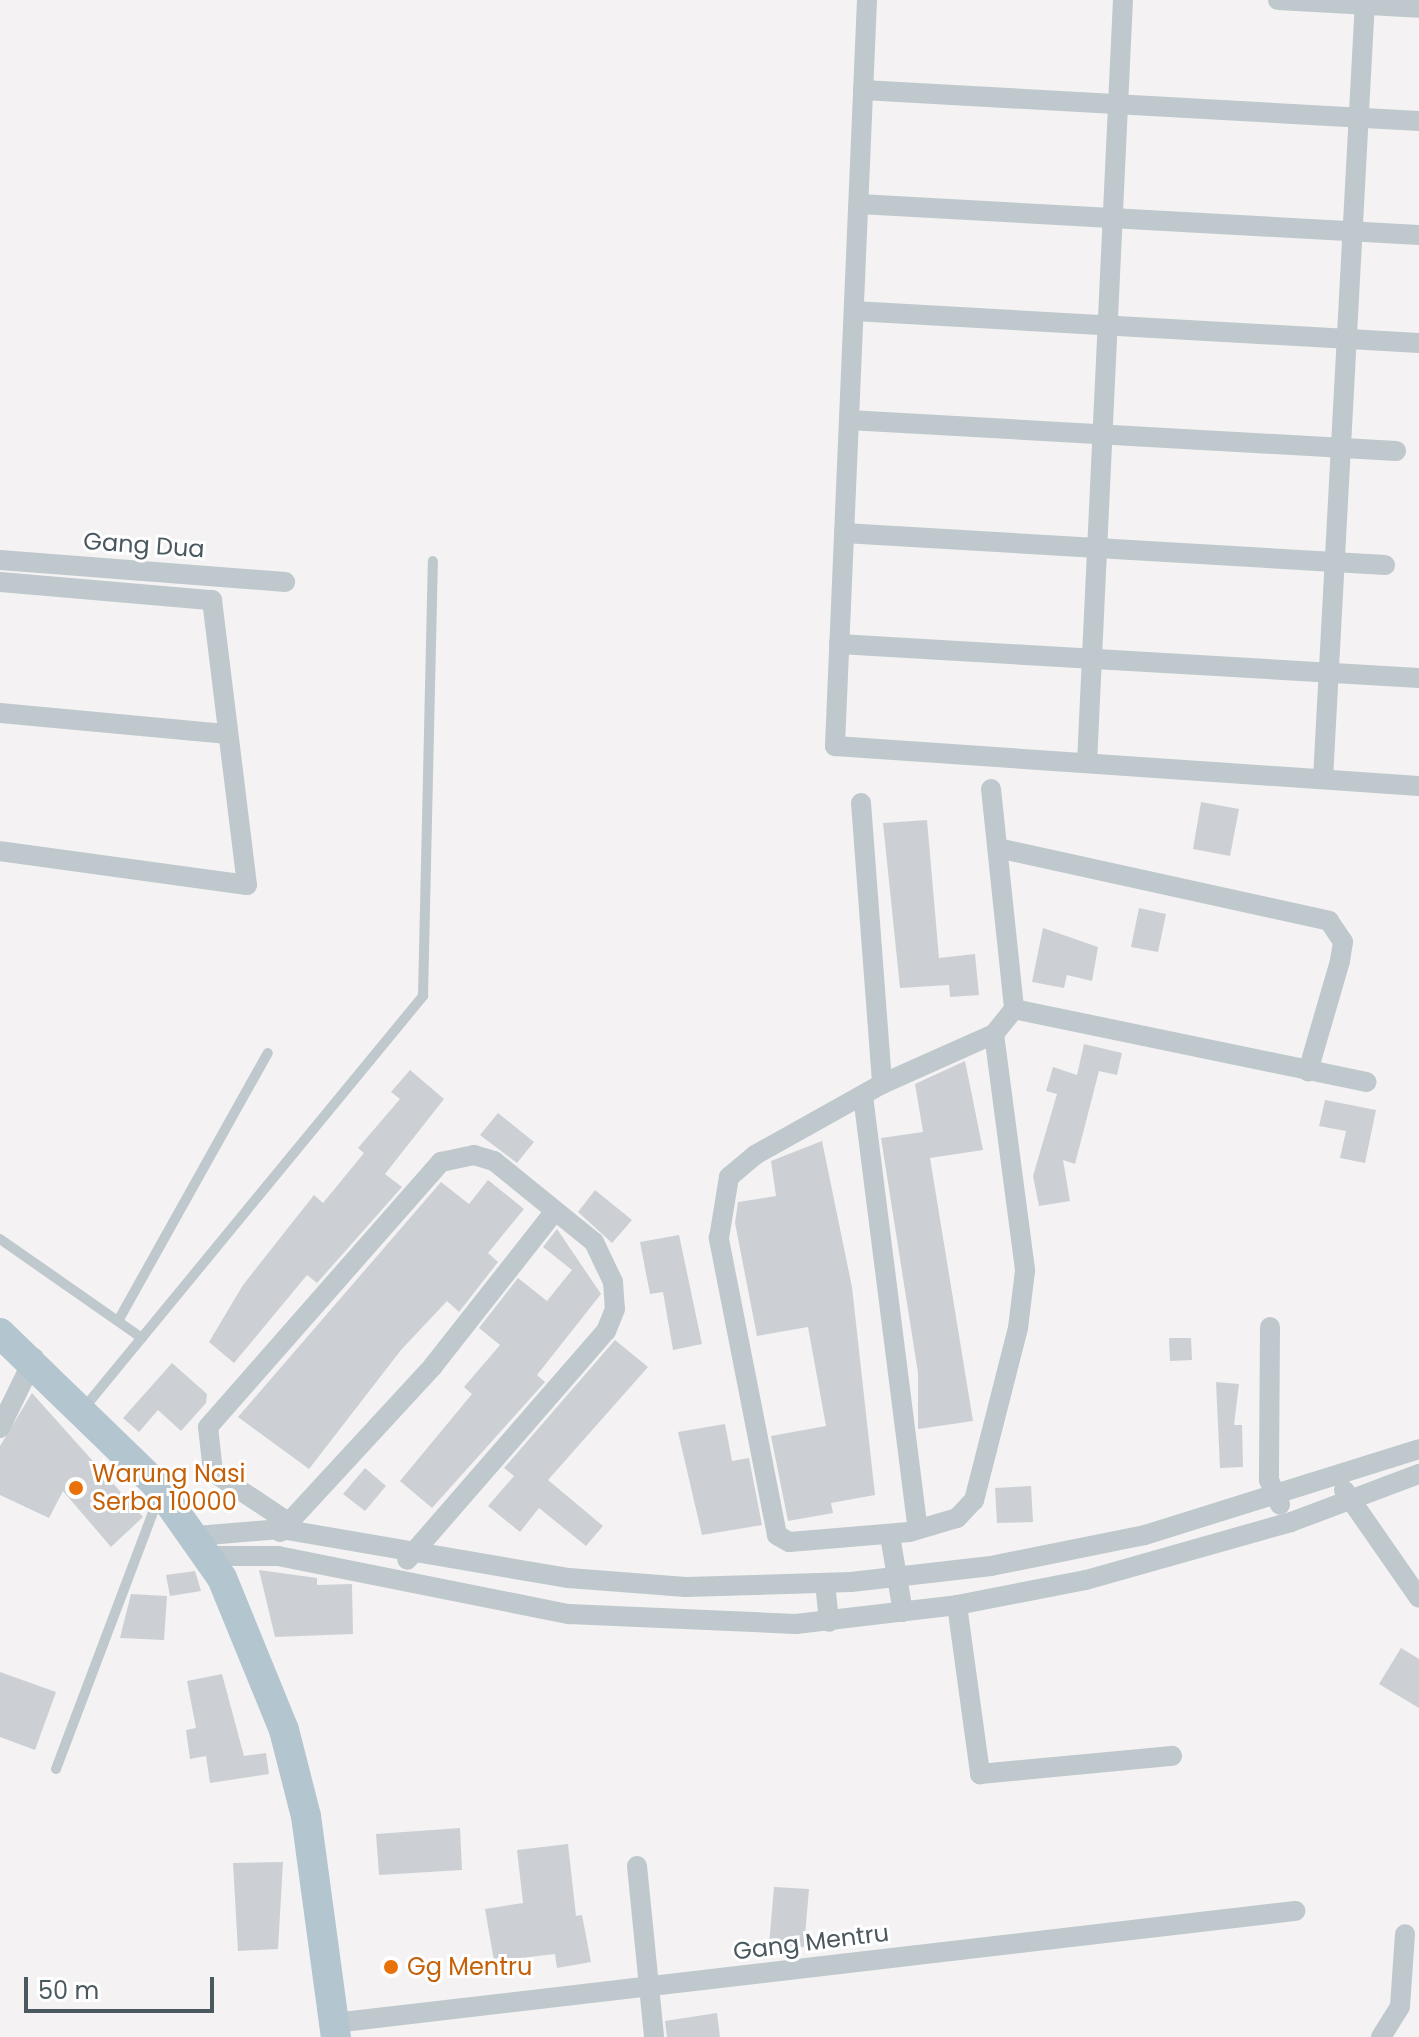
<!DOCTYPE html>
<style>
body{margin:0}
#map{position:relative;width:1419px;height:2037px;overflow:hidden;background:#f4f2f2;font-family:Poppins,sans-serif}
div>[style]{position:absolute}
.building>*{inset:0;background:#ccd0d4}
.lane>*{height:10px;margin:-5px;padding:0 5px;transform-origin:5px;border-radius:5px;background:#bec8cd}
.street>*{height:20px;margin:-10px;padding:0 10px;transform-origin:10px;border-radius:10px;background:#bec8cd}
.primary>*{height:30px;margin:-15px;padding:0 15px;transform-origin:15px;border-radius:15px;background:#b3c5cf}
.dots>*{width:22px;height:22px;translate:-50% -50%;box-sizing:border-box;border:4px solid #fff;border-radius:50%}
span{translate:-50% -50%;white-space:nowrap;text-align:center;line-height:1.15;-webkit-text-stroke:6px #fff;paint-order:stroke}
.street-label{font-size:24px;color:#4a585f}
.food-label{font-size:24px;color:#c56008}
.left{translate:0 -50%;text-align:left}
.scale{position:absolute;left:24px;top:1977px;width:190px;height:36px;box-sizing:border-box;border:4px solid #4a585f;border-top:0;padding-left:10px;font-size:24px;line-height:28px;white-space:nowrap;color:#4a585f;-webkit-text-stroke:6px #fff;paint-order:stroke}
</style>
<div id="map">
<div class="building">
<div style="clip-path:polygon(1201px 802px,1239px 809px,1230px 856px,1193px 849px)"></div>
<div style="clip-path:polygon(927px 820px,939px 958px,975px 954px,979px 995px,950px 997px,949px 985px,900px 988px,883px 823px)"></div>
<div style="clip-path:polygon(1139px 908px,1166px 914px,1158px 952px,1131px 947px)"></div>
<div style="clip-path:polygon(1043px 928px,1098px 947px,1092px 981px,1067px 975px,1064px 988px,1032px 982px)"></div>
<div style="clip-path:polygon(1084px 1044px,1122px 1053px,1117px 1075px,1099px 1071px,1075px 1164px,1063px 1160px,1070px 1201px,1039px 1206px,1033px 1176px,1057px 1094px,1046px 1091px,1053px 1067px,1077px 1075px)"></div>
<div style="clip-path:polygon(965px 1061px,983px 1150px,930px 1158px,973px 1421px,918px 1429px,918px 1373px,881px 1138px,923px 1132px,915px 1084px)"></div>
<div style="clip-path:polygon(410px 1070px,444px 1099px,385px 1174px,402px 1187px,317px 1283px,307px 1275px,234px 1363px,209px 1342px,243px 1285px,314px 1195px,323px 1203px,364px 1153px,358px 1148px,400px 1099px,391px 1092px)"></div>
<div style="clip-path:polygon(1325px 1100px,1376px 1110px,1365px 1163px,1340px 1158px,1346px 1131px,1319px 1126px)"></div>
<div style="clip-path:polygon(498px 1113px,534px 1142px,517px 1163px,480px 1135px)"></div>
<div style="clip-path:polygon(822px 1141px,852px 1287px,875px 1495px,831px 1503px,833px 1513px,788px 1521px,771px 1436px,826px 1426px,808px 1327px,757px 1336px,735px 1223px,738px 1202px,776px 1196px,771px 1161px)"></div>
<div style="clip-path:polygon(488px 1180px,524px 1209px,488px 1253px,498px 1262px,459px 1312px,447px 1301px,401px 1350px,309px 1469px,238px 1417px,441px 1182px,469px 1204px)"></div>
<div style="clip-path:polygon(595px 1190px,632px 1220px,612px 1243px,578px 1212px)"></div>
<div style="clip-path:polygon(557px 1229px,601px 1294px,537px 1375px,545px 1382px,432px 1508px,400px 1481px,472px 1394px,464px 1387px,500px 1345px,479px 1328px,518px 1278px,547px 1301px,572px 1270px,543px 1247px)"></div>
<div style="clip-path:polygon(679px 1235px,702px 1344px,673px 1350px,663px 1292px,650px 1294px,640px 1242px)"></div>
<div style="clip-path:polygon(1169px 1338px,1191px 1338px,1192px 1360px,1170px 1361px)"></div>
<div style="clip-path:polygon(615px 1340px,648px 1367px,548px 1480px,603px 1526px,586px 1546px,539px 1508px,520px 1532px,488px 1506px,514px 1476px,504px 1468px)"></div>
<div style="clip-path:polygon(172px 1363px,207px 1394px,206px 1403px,181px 1431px,158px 1410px,139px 1432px,123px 1418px)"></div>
<div style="clip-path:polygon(1216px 1382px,1239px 1384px,1234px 1425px,1242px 1425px,1243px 1467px,1220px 1468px)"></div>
<div style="clip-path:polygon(32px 1393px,143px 1517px,111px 1547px,63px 1491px,49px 1518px,0 1495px,0 1446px)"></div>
<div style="clip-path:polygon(725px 1424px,732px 1461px,749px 1458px,762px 1525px,702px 1535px,678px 1432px)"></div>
<div style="clip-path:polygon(365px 1468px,386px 1486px,365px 1511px,343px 1494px)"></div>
<div style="clip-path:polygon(1031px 1486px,1033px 1522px,997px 1523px,995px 1488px)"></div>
<div style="clip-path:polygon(259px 1570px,317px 1578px,317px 1585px,352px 1584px,353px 1634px,275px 1637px)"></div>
<div style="clip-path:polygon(195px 1571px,201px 1591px,170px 1596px,166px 1575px)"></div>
<div style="clip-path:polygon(131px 1594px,167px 1596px,164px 1640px,120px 1638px)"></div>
<div style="clip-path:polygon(1401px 1648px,1419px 1659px,1419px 1708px,1379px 1684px)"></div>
<div style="clip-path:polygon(0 1672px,56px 1692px,35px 1750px,0 1737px)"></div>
<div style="clip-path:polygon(222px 1674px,244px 1756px,266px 1753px,269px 1774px,210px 1783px,206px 1756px,190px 1759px,186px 1730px,196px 1728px,187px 1681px)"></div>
<div style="clip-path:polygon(460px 1828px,462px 1870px,379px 1875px,376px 1834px)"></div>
<div style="clip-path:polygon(568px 1844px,576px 1916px,582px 1915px,591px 1962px,557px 1968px,555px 1954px,494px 1961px,485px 1909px,523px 1903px,517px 1850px)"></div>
<div style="clip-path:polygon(283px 1862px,278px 1949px,238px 1951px,233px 1863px)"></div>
<div style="clip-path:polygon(774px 1887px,809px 1889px,804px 1947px,769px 1945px)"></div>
<div style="clip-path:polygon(717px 2013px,720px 2037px,667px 2037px,665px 2021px)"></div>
</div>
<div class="lane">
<div style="left:0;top:1239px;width:173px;rotate:34.9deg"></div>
<div style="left:118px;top:1321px;width:307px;rotate:-60.8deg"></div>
<div style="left:84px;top:1408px;width:534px;rotate:-50.55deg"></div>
<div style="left:423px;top:996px;width:435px;rotate:-88.7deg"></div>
<div style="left:56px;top:1769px;width:292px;rotate:-69.3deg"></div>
</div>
<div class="street">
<div style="left:867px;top:0;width:747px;rotate:92.46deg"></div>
<div style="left:835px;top:746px;width:585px;rotate:3.92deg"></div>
<div style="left:1278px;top:0;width:141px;rotate:3.2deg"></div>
<div style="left:863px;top:90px;width:557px;rotate:3.19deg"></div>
<div style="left:859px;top:204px;width:561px;rotate:3.17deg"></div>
<div style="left:854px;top:311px;width:566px;rotate:3.24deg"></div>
<div style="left:849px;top:420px;width:548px;rotate:3.24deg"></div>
<div style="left:844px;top:533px;width:542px;rotate:3.39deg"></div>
<div style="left:0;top:560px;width:286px;rotate:4.4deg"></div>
<div style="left:0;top:582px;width:213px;rotate:4.9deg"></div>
<div style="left:212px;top:600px;width:287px;rotate:83deg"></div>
<div style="left:247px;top:885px;width:249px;rotate:-172.2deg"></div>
<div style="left:839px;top:644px;width:581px;rotate:3.35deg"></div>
<div style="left:0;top:713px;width:226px;rotate:5.3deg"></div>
<div style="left:1087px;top:763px;width:764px;rotate:-87.3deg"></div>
<div style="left:1323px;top:779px;width:780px;rotate:-86.91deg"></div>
<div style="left:991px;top:789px;width:221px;rotate:84deg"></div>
<div style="left:861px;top:803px;width:282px;rotate:85.7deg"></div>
<div style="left:998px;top:848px;width:339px;rotate:12.4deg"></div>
<div style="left:1329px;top:921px;width:25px;rotate:56deg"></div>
<div style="left:1343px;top:942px;width:19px;rotate:99deg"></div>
<div style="left:1340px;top:961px;width:115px;rotate:106.2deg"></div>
<div style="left:994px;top:1034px;width:239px;rotate:82.5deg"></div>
<div style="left:1025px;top:1271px;width:57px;rotate:97deg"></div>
<div style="left:1018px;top:1328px;width:178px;rotate:104.3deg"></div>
<div style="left:974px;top:1500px;width:25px;rotate:133deg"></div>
<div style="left:957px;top:1518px;width:50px;rotate:163.7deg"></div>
<div style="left:909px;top:1532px;width:120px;rotate:175.2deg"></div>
<div style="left:789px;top:1542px;width:14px;rotate:-150deg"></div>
<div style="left:777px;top:1535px;width:303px;rotate:-101.1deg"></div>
<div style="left:719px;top:1238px;width:62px;rotate:-80.7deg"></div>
<div style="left:729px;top:1177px;width:34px;rotate:-40deg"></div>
<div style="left:755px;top:1155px;width:145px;rotate:-29.2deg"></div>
<div style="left:882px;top:1084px;width:123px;rotate:-24.1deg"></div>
<div style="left:994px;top:1034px;width:32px;rotate:-51deg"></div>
<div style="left:1014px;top:1009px;width:360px;rotate:11.7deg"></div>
<div style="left:863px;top:1096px;width:436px;rotate:82.8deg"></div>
<div style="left:1270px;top:1327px;width:153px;rotate:90.4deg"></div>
<div style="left:1269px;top:1480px;width:27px;rotate:66deg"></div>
<div style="left:0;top:1428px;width:78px;rotate:-64.1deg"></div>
<div style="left:1344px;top:1490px;width:131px;rotate:55.2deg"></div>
<div style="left:285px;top:1520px;width:87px;rotate:-146.3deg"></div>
<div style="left:213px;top:1472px;width:45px;rotate:-96.3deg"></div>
<div style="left:208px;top:1427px;width:353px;rotate:-48.7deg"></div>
<div style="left:441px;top:1162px;width:34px;rotate:-12deg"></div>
<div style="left:474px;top:1155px;width:21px;rotate:17deg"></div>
<div style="left:494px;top:1161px;width:129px;rotate:39deg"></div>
<div style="left:594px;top:1242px;width:44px;rotate:64.6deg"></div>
<div style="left:613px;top:1282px;width:27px;rotate:86deg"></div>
<div style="left:615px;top:1309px;width:24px;rotate:112deg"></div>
<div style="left:606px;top:1331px;width:303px;rotate:131deg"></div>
<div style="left:280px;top:1532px;width:226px;rotate:-47.3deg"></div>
<div style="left:433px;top:1366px;width:197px;rotate:-51.8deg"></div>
<div style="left:196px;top:1536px;width:85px;rotate:-4.7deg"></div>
<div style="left:281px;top:1529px;width:292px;rotate:9.7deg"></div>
<div style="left:569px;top:1578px;width:117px;rotate:4.4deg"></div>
<div style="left:686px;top:1587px;width:165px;rotate:-1.7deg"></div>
<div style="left:851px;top:1582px;width:141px;rotate:-6.5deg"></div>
<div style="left:991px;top:1566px;width:157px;rotate:-11.4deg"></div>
<div style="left:1145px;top:1535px;width:287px;rotate:-17.4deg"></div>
<div style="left:890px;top:1536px;width:77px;rotate:80.3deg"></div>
<div style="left:210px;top:1556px;width:68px"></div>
<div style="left:278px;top:1556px;width:297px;rotate:11.3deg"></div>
<div style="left:569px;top:1614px;width:227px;rotate:2.5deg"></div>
<div style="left:796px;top:1624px;width:162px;rotate:-6.7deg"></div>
<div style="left:957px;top:1605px;width:131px;rotate:-11deg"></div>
<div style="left:1086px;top:1580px;width:213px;rotate:-15.8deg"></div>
<div style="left:1291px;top:1522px;width:137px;rotate:-20.6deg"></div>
<div style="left:825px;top:1583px;width:39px;rotate:84deg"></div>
<div style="left:957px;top:1605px;width:171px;rotate:82.2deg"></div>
<div style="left:980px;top:1774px;width:193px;rotate:-5.4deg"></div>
<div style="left:637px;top:1866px;width:172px;rotate:84.3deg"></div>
<div style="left:334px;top:2023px;width:968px;rotate:-6.65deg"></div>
<div style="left:1381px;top:2037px;width:36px;rotate:-58deg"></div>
<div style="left:1400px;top:2006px;width:72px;rotate:-86deg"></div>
</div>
<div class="primary">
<div style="left:0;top:1333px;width:216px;rotate:44.1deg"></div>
<div style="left:155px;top:1483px;width:116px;rotate:54.8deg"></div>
<div style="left:222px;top:1578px;width:164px;rotate:67.8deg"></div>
<div style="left:284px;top:1730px;width:89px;rotate:75.7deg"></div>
<div style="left:306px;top:1816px;width:223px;rotate:82.3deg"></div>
</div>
<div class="dots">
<div style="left:76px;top:1488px;background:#e8710a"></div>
<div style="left:391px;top:1967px;background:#e8710a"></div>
</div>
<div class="street-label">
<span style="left:144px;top:545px;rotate:4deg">Gang Dua</span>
<span style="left:811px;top:1942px;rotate:-7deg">Gang Mentru</span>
</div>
<div class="food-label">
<span class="left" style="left:92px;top:1488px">Warung Nasi<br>Serba 10000</span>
<span class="left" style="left:407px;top:1967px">Gg Mentru</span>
</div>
<div class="scale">50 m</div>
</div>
